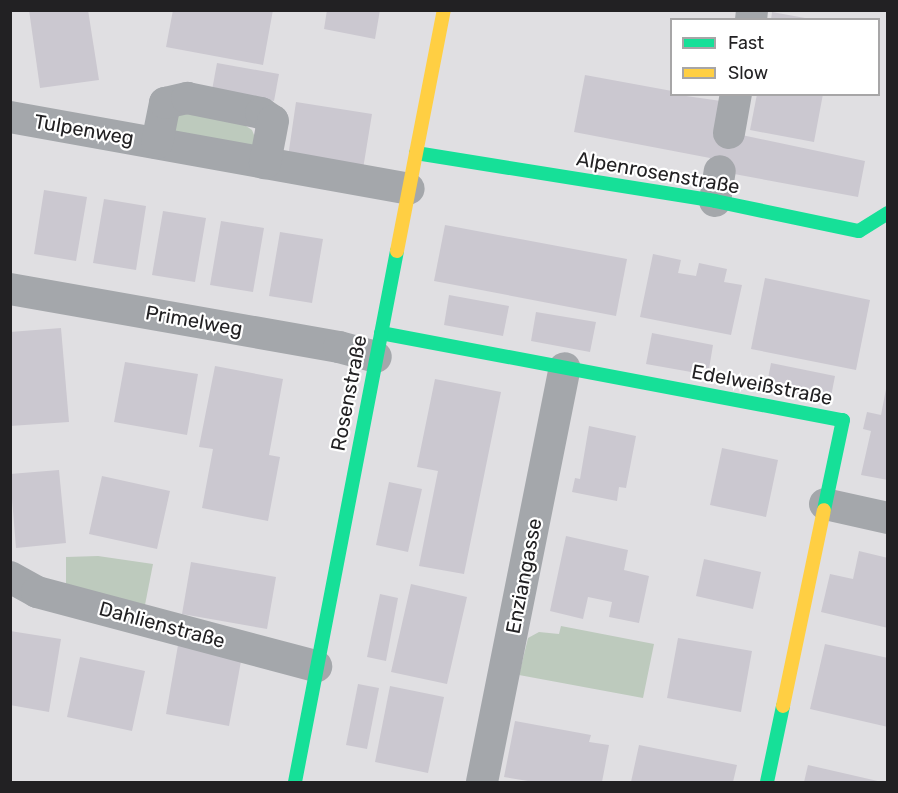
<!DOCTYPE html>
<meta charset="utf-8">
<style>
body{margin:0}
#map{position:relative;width:898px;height:793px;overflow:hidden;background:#e0dfe2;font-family:Rubik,sans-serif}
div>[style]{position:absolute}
.green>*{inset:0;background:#bdcabd}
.building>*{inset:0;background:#cbc8d0}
.street>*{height:32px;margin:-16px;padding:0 16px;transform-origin:16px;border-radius:16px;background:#a4a7ab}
.fast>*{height:14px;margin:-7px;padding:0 7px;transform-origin:7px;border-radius:7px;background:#16e098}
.slow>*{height:14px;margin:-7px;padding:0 7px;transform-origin:7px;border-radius:7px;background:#ffcf43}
span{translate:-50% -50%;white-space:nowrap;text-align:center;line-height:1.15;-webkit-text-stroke:4.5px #fff;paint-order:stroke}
.street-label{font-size:20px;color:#222123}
.frame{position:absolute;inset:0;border:12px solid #222123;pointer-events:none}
.legend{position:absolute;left:670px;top:18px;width:210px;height:78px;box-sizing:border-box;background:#fff;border:2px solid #a7a6a7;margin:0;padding:8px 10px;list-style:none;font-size:18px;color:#222123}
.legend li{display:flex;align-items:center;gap:12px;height:30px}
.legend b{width:30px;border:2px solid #a7a6a7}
</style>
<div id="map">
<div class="green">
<div style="clip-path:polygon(174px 109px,240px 122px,252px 130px,256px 140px,253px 152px,168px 141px)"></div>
<div style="clip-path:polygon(98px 556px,153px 564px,144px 610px,66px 590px,66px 557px)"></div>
<div style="clip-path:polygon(561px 626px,654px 644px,643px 698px,519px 675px,528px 638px,539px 632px,559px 634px)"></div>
</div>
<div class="building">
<div style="clip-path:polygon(29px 10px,88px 10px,99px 80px,40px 88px)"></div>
<div style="clip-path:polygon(173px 10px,273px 10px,263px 65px,166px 47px)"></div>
<div style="clip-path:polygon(327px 10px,380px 10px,375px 39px,324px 29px)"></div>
<div style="clip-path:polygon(772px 12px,805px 18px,805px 20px,771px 20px)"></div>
<div style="clip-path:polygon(217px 63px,279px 74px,274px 101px,212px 90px)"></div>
<div style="clip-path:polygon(585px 75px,672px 91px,672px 94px,721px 101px,737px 134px,865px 161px,858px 197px,707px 169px,710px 158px,574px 132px)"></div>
<div style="clip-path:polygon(757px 94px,823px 94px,814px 142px,750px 130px)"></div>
<div style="clip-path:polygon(296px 102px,372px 114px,363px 169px,288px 157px)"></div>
<div style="clip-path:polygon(44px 190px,87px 197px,76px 261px,34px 254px)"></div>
<div style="clip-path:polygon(104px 199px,146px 206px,136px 270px,93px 263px)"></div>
<div style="clip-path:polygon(163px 211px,206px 218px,195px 282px,152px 275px)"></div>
<div style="clip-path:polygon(221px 221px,264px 228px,253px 292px,210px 285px)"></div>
<div style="clip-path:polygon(445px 225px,627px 259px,616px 316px,434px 281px)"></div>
<div style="clip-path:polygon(280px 232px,323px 239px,312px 303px,269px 296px)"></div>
<div style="clip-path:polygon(653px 254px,681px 260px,678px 273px,696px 276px,699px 263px,727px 269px,724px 282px,742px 285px,731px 335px,640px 317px)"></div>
<div style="clip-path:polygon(765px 278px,870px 300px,856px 370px,751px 349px)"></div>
<div style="clip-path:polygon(449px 295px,509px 306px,503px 336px,444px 325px)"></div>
<div style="clip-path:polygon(536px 312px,596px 322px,590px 352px,531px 341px)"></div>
<div style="clip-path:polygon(61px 328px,69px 422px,10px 426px,10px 332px)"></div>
<div style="clip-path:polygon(652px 333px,713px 345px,708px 375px,646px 364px)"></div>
<div style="clip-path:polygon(125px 362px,198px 374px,187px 435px,114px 422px)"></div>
<div style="clip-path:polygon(771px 363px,835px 376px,830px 402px,766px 389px)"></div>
<div style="clip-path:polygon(215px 366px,283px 379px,269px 455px,280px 457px,268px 521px,202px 508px,213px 449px,199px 447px)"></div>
<div style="clip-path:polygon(435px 379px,501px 392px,464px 574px,419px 566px,438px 471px,417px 467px)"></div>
<div style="clip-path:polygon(886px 389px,888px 390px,888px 480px,861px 475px,871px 431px,863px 429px,867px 412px,881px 415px)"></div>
<div style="clip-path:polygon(589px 426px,636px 436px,626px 488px,619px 487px,617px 501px,572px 492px,575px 478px,580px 479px)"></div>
<div style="clip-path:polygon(722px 448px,778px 460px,766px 517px,710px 505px)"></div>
<div style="clip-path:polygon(59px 470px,66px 543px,16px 548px,10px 474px)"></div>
<div style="clip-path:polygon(102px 476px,170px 491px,157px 549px,89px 534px)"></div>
<div style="clip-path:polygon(389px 482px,422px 489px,408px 552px,376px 545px)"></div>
<div style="clip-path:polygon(566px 536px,628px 550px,624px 570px,649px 576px,639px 623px,609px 617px,612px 602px,588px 597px,583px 619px,550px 611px)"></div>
<div style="clip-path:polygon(859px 551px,888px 558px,888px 628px,821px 612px,830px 574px,853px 579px)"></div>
<div style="clip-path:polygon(704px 559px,761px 572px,753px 609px,696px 596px)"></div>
<div style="clip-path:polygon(191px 562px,276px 577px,267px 629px,182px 614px)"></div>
<div style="clip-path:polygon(411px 584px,467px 597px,447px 684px,391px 672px)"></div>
<div style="clip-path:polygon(380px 594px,398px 598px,386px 661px,367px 657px)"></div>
<div style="clip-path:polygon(10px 631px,61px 639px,49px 712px,10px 705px)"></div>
<div style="clip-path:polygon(678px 638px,752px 651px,741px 712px,667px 698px)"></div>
<div style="clip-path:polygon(825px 644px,888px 658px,888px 727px,810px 709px)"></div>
<div style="clip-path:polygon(178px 645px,242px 656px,229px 726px,166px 714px)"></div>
<div style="clip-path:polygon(80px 657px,145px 671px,132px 731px,67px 717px)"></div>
<div style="clip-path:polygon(358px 684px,379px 688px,367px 749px,346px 745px)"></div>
<div style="clip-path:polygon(390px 686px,444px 697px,428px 773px,375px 762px)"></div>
<div style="clip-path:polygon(515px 721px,591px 735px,589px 742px,609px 745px,602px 782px,534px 782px,504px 777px)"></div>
<div style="clip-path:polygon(639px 745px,737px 765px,733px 782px,631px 782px)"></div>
<div style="clip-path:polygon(808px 765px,882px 782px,804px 782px)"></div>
</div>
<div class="street">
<div style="left:751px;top:20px;width:10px;rotate:-84deg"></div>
<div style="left:10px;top:117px;width:405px;rotate:10.2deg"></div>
<div style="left:729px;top:133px;width:40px;rotate:-80deg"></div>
<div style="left:157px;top:143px;width:41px;rotate:-78.7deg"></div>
<div style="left:165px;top:103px;width:23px;rotate:-13deg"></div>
<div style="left:187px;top:98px;width:76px;rotate:11.5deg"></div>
<div style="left:261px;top:113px;width:14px;rotate:34deg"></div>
<div style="left:273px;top:121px;width:43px;rotate:100.8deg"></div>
<div style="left:715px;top:201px;width:30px;rotate:-81deg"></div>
<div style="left:10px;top:289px;width:334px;rotate:10deg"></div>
<div style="left:339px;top:347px;width:38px;rotate:15deg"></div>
<div style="left:825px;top:504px;width:65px;rotate:12.5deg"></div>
<div style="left:10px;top:577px;width:31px;rotate:29deg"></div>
<div style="left:37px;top:592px;width:289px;rotate:14.9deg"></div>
<div style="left:482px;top:782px;width:422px;rotate:-78.7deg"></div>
</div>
<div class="fast">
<div style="left:416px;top:153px;width:303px;rotate:9.1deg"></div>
<div style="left:715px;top:201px;width:147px;rotate:11.8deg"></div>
<div style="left:859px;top:231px;width:34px;rotate:-32deg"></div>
<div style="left:381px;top:333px;width:470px;rotate:10.7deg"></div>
<div style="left:843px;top:420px;width:92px;rotate:101.9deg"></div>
<div style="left:295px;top:782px;width:541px;rotate:-79.13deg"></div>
<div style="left:767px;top:782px;width:78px;rotate:-78.1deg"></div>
</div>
<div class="slow">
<div style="left:397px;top:251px;width:246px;rotate:-79deg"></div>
<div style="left:783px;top:706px;width:200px;rotate:-78.2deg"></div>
</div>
<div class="street-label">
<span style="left:84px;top:130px;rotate:10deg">Tulpenweg</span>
<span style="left:658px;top:173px;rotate:10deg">Alpenrosenstraße</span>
<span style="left:194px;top:321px;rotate:10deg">Primelweg</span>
<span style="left:762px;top:385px;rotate:11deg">Edelweißstraße</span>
<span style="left:349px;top:393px;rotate:-79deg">Rosenstraße</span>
<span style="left:524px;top:576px;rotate:-79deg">Enziangasse</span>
<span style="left:162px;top:625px;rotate:15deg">Dahlienstraße</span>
</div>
<div class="frame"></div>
<ul class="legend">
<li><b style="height:8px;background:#16e098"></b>Fast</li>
<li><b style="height:8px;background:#ffcf43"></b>Slow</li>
</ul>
</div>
